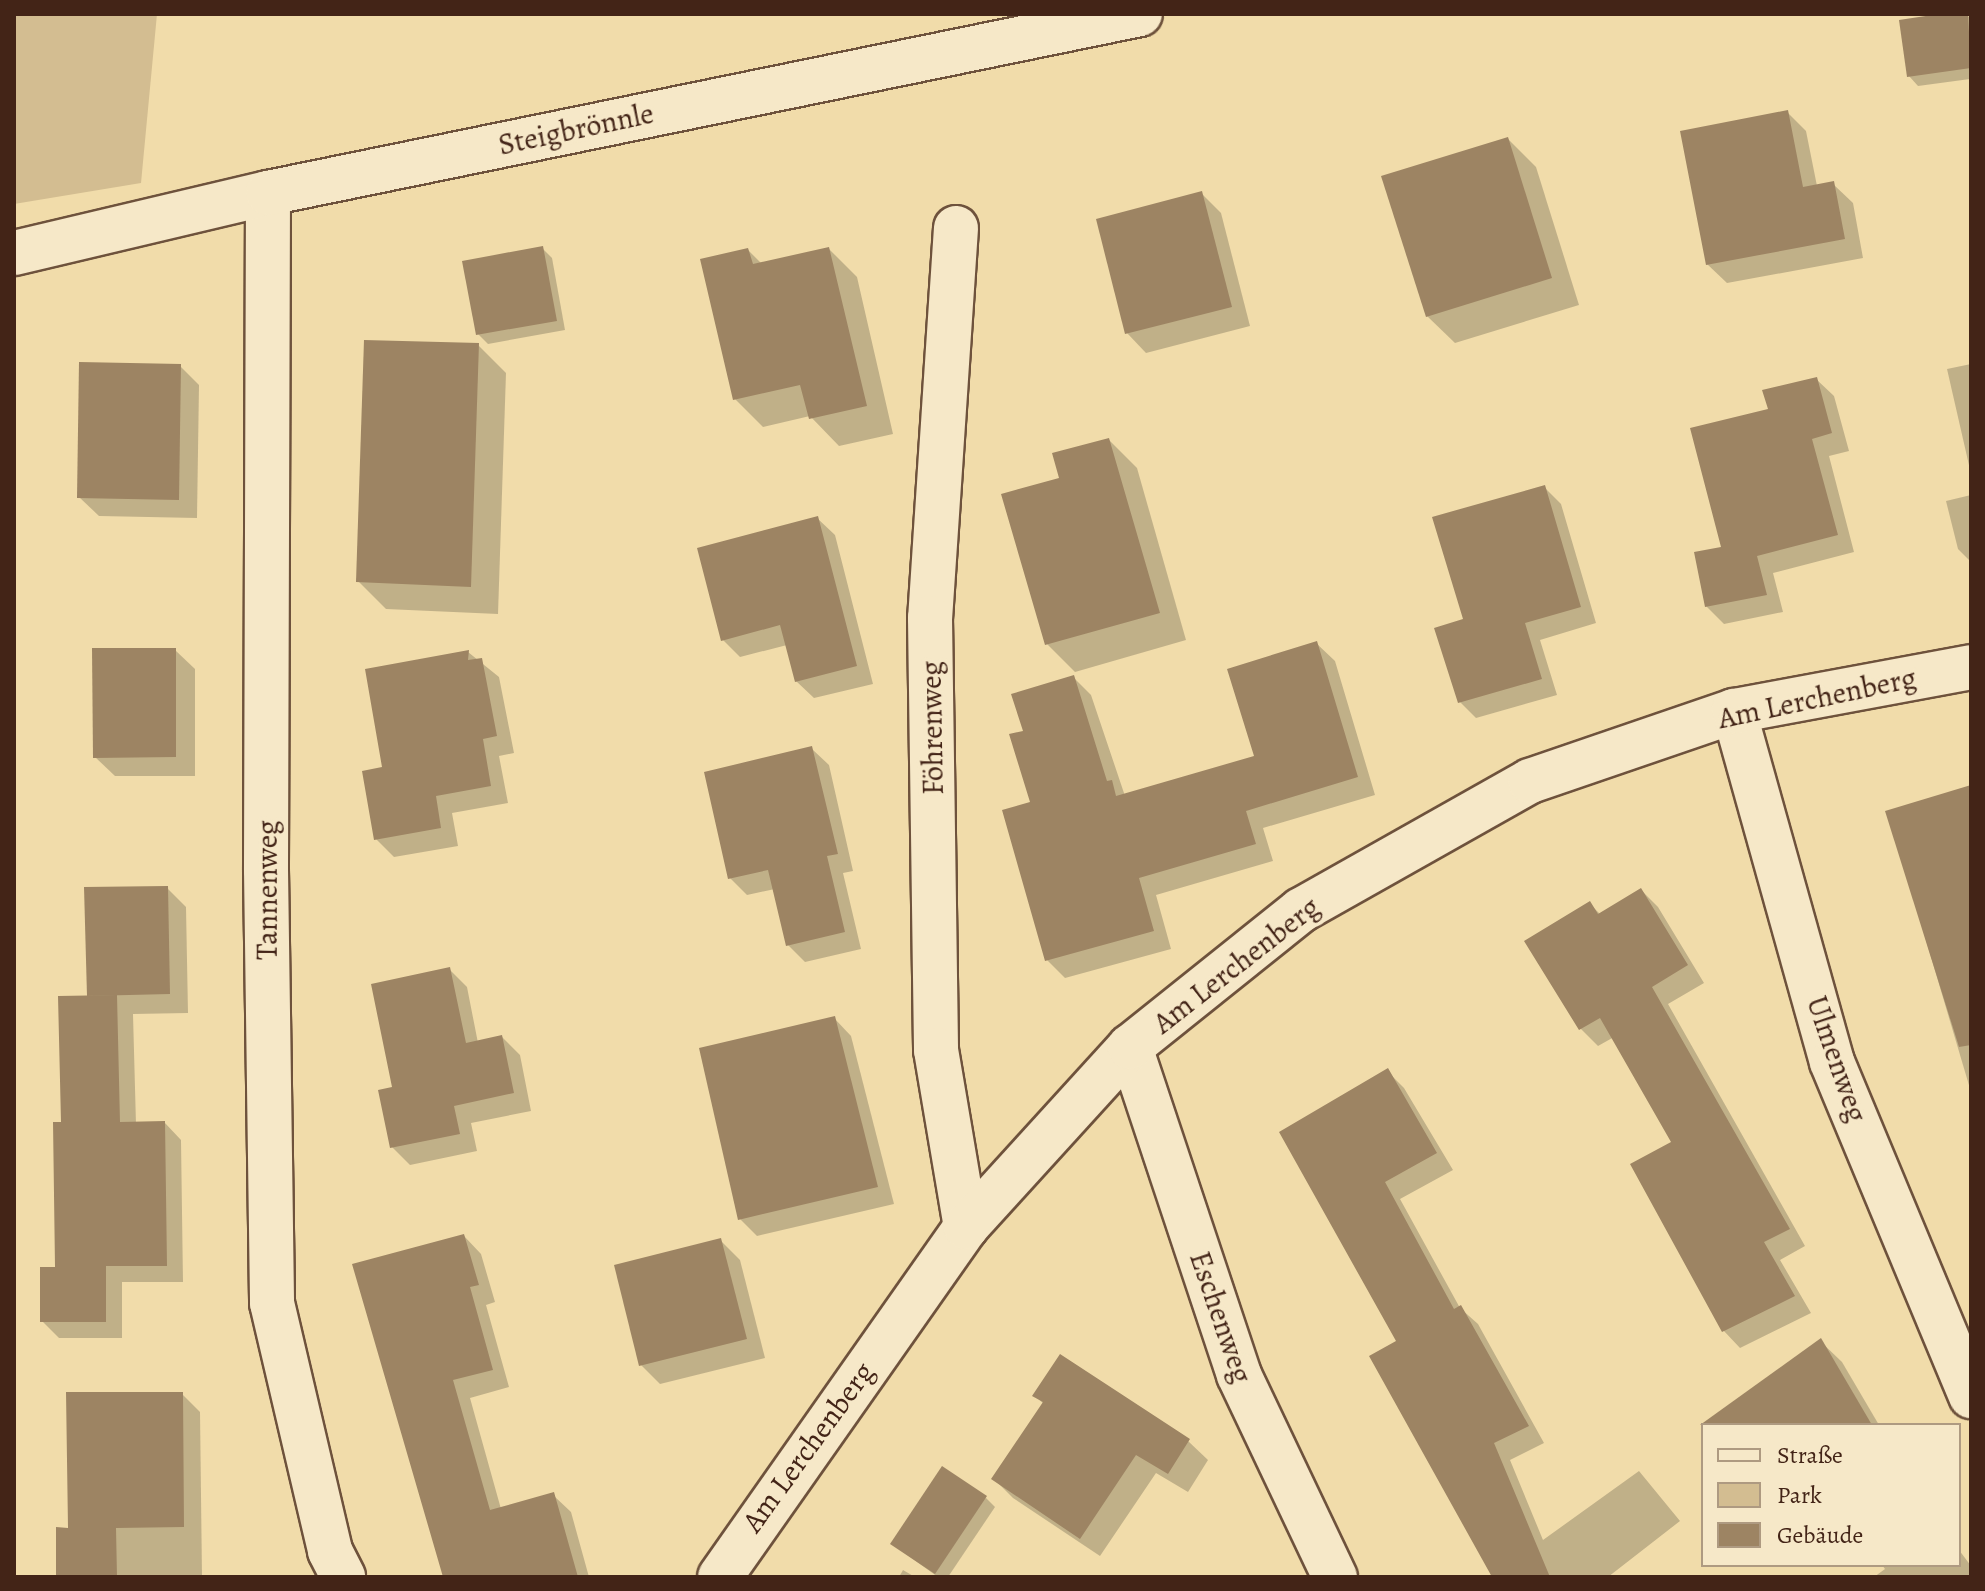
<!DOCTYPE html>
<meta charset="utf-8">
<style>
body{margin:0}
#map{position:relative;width:1985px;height:1591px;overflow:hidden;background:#f1dcaa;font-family:Alegreya,serif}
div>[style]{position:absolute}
.green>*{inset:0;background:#d3bd91}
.shadow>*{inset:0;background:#0003}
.building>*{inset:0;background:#9d8463}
.roads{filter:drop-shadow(2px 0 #6e523c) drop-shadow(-2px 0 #6e523c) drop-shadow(0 2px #6e523c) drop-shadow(0 -2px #6e523c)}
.minor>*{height:44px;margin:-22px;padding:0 22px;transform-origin:22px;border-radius:22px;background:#f6e8c8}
span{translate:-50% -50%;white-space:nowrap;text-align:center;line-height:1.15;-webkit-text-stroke:7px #f6e8c8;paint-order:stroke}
.street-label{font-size:30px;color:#432417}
.frame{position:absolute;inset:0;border:16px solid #432417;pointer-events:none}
.legend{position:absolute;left:1701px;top:1423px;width:260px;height:144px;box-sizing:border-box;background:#f6e8c8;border:2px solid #ae9a81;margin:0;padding:10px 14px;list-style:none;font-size:24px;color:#432417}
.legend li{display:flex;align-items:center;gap:16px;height:40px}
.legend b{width:40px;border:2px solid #ae9a81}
</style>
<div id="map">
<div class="green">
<div style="clip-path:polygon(14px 14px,157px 14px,141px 183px,14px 204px)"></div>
</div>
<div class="shadow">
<div style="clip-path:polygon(1953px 14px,1971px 17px,1971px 84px,1970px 79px,1918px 86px,1909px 76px)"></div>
<div style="clip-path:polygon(1787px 112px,1806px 131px,1817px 186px,1833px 184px,1853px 203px,1863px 258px,1727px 283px,1707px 264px)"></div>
<div style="clip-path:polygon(1508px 139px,1536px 167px,1579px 305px,1455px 343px,1427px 316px)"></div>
<div style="clip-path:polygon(1202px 194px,1221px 213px,1250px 326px,1146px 353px,1127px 333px)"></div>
<div style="clip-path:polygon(542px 248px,552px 258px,565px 330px,488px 344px,478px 334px)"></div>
<div style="clip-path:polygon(829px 249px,857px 277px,893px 434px,839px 446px,810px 416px,763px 427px,735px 399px,748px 250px,762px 264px)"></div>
<div style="clip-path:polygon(478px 345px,506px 373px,498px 614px,386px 609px,358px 581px)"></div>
<div style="clip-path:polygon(1971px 364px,1971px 474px,1947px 369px)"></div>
<div style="clip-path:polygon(180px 366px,199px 385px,197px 518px,99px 516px,79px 497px)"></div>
<div style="clip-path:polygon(1816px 379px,1834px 396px,1849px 451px,1829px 456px,1854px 552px,1773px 573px,1783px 612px,1724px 624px,1706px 606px,1770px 410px)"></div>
<div style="clip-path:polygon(1109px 440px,1137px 468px,1186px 640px,1075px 672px,1047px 644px,1061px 479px)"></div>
<div style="clip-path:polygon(1544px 487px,1561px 504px,1596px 623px,1540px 640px,1557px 695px,1476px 718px,1460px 702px,1465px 620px)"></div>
<div style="clip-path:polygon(1971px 495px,1971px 562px,1958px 549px,1946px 501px)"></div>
<div style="clip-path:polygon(817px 518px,835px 535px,873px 684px,814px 698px,796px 681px,787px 645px,740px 657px,723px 640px)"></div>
<div style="clip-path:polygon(1316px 643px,1335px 661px,1375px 795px,1263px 828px,1273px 861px,1156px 895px,1171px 949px,1065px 978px,1047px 960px,1026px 732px,1073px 677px,1091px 695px,1125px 796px,1256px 757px)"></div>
<div style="clip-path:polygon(175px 650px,195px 669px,195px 776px,115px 776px,95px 757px)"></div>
<div style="clip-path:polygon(468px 652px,499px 677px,514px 753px,499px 756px,508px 803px,452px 813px,458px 846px,394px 857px,376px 839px)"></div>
<div style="clip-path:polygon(812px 749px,829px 765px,853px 871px,843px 873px,861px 949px,805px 962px,788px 945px,775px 889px,747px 895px,730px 878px)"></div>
<div style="clip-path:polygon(1971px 788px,1971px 1092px,1888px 812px)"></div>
<div style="clip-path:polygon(167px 888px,186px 907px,188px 1013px,133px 1014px,136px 1124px,165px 1123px,181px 1140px,183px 1282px,122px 1282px,122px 1338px,59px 1338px,42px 1321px,57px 1269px,63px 1124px,91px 998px)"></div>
<div style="clip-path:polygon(1641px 890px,1658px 907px,1704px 983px,1668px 1004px,1805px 1246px,1780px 1260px,1811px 1313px,1740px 1348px,1723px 1330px,1674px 1143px,1614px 1037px,1598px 1046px,1581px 1029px,1527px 942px,1590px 904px,1601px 915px)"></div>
<div style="clip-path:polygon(449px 969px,467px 987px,478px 1043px,502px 1037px,520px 1055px,531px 1111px,471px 1123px,477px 1151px,410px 1165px,392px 1147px,395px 1089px)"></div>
<div style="clip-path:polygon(834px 1018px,851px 1036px,894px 1204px,757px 1236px,740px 1219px)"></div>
<div style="clip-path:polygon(1387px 1071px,1404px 1088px,1453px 1170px,1400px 1199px,1460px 1308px,1478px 1324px,1544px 1443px,1510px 1460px,1543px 1540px,1639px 1471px,1680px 1521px,1608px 1577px,1492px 1577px,1398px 1342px,1281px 1132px)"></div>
<div style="clip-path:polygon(464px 1236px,481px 1254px,495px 1302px,486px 1305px,509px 1387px,470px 1398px,501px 1509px,553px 1495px,571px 1512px,589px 1577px,445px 1577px,355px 1265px)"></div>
<div style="clip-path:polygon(720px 1240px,740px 1260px,765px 1358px,660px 1384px,641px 1365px)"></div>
<div style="clip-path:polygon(1820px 1341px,1842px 1362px,1879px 1425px,1735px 1425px)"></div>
<div style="clip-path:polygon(182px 1394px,200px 1412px,202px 1577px,58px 1577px,70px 1530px)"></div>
<div style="clip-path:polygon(1035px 1396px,1188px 1441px,1208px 1460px,1188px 1492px,1156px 1473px,1100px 1556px,1013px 1498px,994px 1479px,1044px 1404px)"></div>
<div style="clip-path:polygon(986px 1498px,995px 1507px,948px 1577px,938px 1577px,892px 1544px)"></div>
<div style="clip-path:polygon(1959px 1550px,1971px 1566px,1971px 1577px,1874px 1577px,1885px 1569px,1882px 1565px,1959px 1565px)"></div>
<div style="clip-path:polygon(903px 1570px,915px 1577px,899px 1577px)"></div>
</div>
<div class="building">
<div style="clip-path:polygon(1939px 14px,1968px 14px,1971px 68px,1907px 77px,1899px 20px)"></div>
<div style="clip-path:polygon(1788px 110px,1803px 187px,1834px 181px,1845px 239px,1706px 265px,1680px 131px)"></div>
<div style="clip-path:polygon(1508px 137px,1552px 278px,1426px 317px,1381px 176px)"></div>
<div style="clip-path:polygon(1202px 191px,1232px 307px,1125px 334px,1096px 219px)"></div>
<div style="clip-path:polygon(543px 246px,557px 321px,476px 335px,462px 261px)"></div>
<div style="clip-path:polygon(829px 247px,867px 406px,809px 419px,800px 385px,733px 400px,700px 259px,748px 248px,753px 264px)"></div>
<div style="clip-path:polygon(364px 340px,479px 343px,471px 587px,356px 582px)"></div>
<div style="clip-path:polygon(79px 362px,181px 364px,179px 500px,77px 498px)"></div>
<div style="clip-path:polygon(1817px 377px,1832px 433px,1812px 439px,1838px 535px,1757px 556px,1767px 595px,1705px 607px,1694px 552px,1721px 547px,1690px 428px,1768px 409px,1762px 390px)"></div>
<div style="clip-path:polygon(1109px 438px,1160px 613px,1045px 645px,1001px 494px,1059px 478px,1052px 453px)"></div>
<div style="clip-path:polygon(1545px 485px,1581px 607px,1525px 623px,1542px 679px,1458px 703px,1434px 628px,1463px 619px,1432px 517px)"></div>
<div style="clip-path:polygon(818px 516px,857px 666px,795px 682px,780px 625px,721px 641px,697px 548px)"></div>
<div style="clip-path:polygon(1317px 641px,1358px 777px,1246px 811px,1256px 844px,1139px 878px,1154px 931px,1045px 961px,1002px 810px,1030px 802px,1009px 734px,1023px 731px,1011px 694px,1074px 675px,1107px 781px,1112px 780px,1116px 796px,1254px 756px,1227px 669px)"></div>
<div style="clip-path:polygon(92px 648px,176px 648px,176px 757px,93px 758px)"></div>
<div style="clip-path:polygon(469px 650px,468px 660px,482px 658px,497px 736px,483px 739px,491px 786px,436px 796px,441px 828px,374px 840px,362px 771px,382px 767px,365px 669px)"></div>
<div style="clip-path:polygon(812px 746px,838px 854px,827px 856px,845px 932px,786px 946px,768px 870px,728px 879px,704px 772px)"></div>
<div style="clip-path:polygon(1971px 785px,1971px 1045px,1959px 1047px,1885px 811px)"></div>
<div style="clip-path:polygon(168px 886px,170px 994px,87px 996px,84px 887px)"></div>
<div style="clip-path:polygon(1641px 888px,1688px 965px,1652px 987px,1790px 1229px,1764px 1242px,1795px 1296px,1722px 1332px,1630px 1164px,1671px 1142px,1600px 1018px,1579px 1030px,1524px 941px,1590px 901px,1598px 914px)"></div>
<div style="clip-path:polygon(450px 967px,466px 1043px,502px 1035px,514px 1093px,454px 1106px,460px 1134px,390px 1148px,378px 1090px,392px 1087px,371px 984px)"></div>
<div style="clip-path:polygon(117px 995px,120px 1122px,165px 1121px,167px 1266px,106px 1266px,106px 1322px,40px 1322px,40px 1267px,55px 1267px,53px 1122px,61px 1122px,58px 996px)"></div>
<div style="clip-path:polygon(835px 1016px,878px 1187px,738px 1220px,699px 1048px)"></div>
<div style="clip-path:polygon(1388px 1068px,1437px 1153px,1385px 1182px,1454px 1309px,1461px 1305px,1529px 1426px,1494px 1443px,1550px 1577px,1492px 1577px,1369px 1356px,1396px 1341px,1279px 1132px)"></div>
<div style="clip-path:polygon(464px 1234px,479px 1285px,470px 1287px,493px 1370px,453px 1380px,490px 1510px,554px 1492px,578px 1577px,443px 1577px,352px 1264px)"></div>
<div style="clip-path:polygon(721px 1238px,747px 1339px,639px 1366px,614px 1265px)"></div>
<div style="clip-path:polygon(1821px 1338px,1872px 1425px,1700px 1425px)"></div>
<div style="clip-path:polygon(1060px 1354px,1190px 1439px,1168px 1474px,1136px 1455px,1080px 1539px,991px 1479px,1043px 1402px,1032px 1396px)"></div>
<div style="clip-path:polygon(66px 1392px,183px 1392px,184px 1527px,116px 1528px,117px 1577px,56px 1577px,56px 1527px,68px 1528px)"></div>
<div style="clip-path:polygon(942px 1466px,987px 1496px,935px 1574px,890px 1544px)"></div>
</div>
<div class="roads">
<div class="minor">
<div style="left:268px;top:193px;width:677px;rotate:90.17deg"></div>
<div style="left:266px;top:870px;width:433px;rotate:89.2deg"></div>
<div style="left:272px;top:1303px;width:255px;rotate:76.8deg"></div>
<div style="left:330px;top:1551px;width:29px;rotate:63deg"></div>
<div style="left:956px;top:228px;width:391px;rotate:93.8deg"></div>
<div style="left:930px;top:618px;width:432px;rotate:89.2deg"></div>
<div style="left:936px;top:1050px;width:180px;rotate:80.4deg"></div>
<div style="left:14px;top:253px;width:261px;rotate:-13.3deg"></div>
<div style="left:268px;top:193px;width:890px;rotate:-11.6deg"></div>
<div style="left:1734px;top:711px;width:364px;rotate:74.4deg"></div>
<div style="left:1832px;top:1062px;width:362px;rotate:67.4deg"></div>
<div style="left:1130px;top:1047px;width:346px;rotate:71.6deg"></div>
<div style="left:1239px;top:1375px;width:224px;rotate:64.6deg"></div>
<div style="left:720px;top:1577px;width:428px;rotate:-54.9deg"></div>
<div style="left:966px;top:1227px;width:244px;rotate:-47.7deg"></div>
<div style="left:1130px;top:1047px;width:219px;rotate:-38.7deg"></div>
<div style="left:1301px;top:910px;width:263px;rotate:-29.4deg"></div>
<div style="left:1530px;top:781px;width:216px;rotate:-18.9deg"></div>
<div style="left:1734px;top:711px;width:241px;rotate:-10.5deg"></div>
</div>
</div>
<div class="street-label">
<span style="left:576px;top:129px;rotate:-12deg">Steigbrönnle</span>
<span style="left:1817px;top:698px;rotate:-12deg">Am Lerchenberg</span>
<span style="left:932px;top:728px;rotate:-91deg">Föhrenweg</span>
<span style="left:267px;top:890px;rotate:-90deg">Tannenweg</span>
<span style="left:1236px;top:965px;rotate:-38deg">Am Lerchenberg</span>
<span style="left:1837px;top:1059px;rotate:71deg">Ulmenweg</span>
<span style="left:1221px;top:1317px;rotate:71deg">Eschenweg</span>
<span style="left:808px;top:1447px;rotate:-54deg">Am Lerchenberg</span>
</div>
<div class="frame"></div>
<ul class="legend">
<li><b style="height:10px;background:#f6e8c8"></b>Straße</li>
<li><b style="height:22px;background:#d3bd91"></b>Park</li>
<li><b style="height:22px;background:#9d8463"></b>Gebäude</li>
</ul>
</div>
